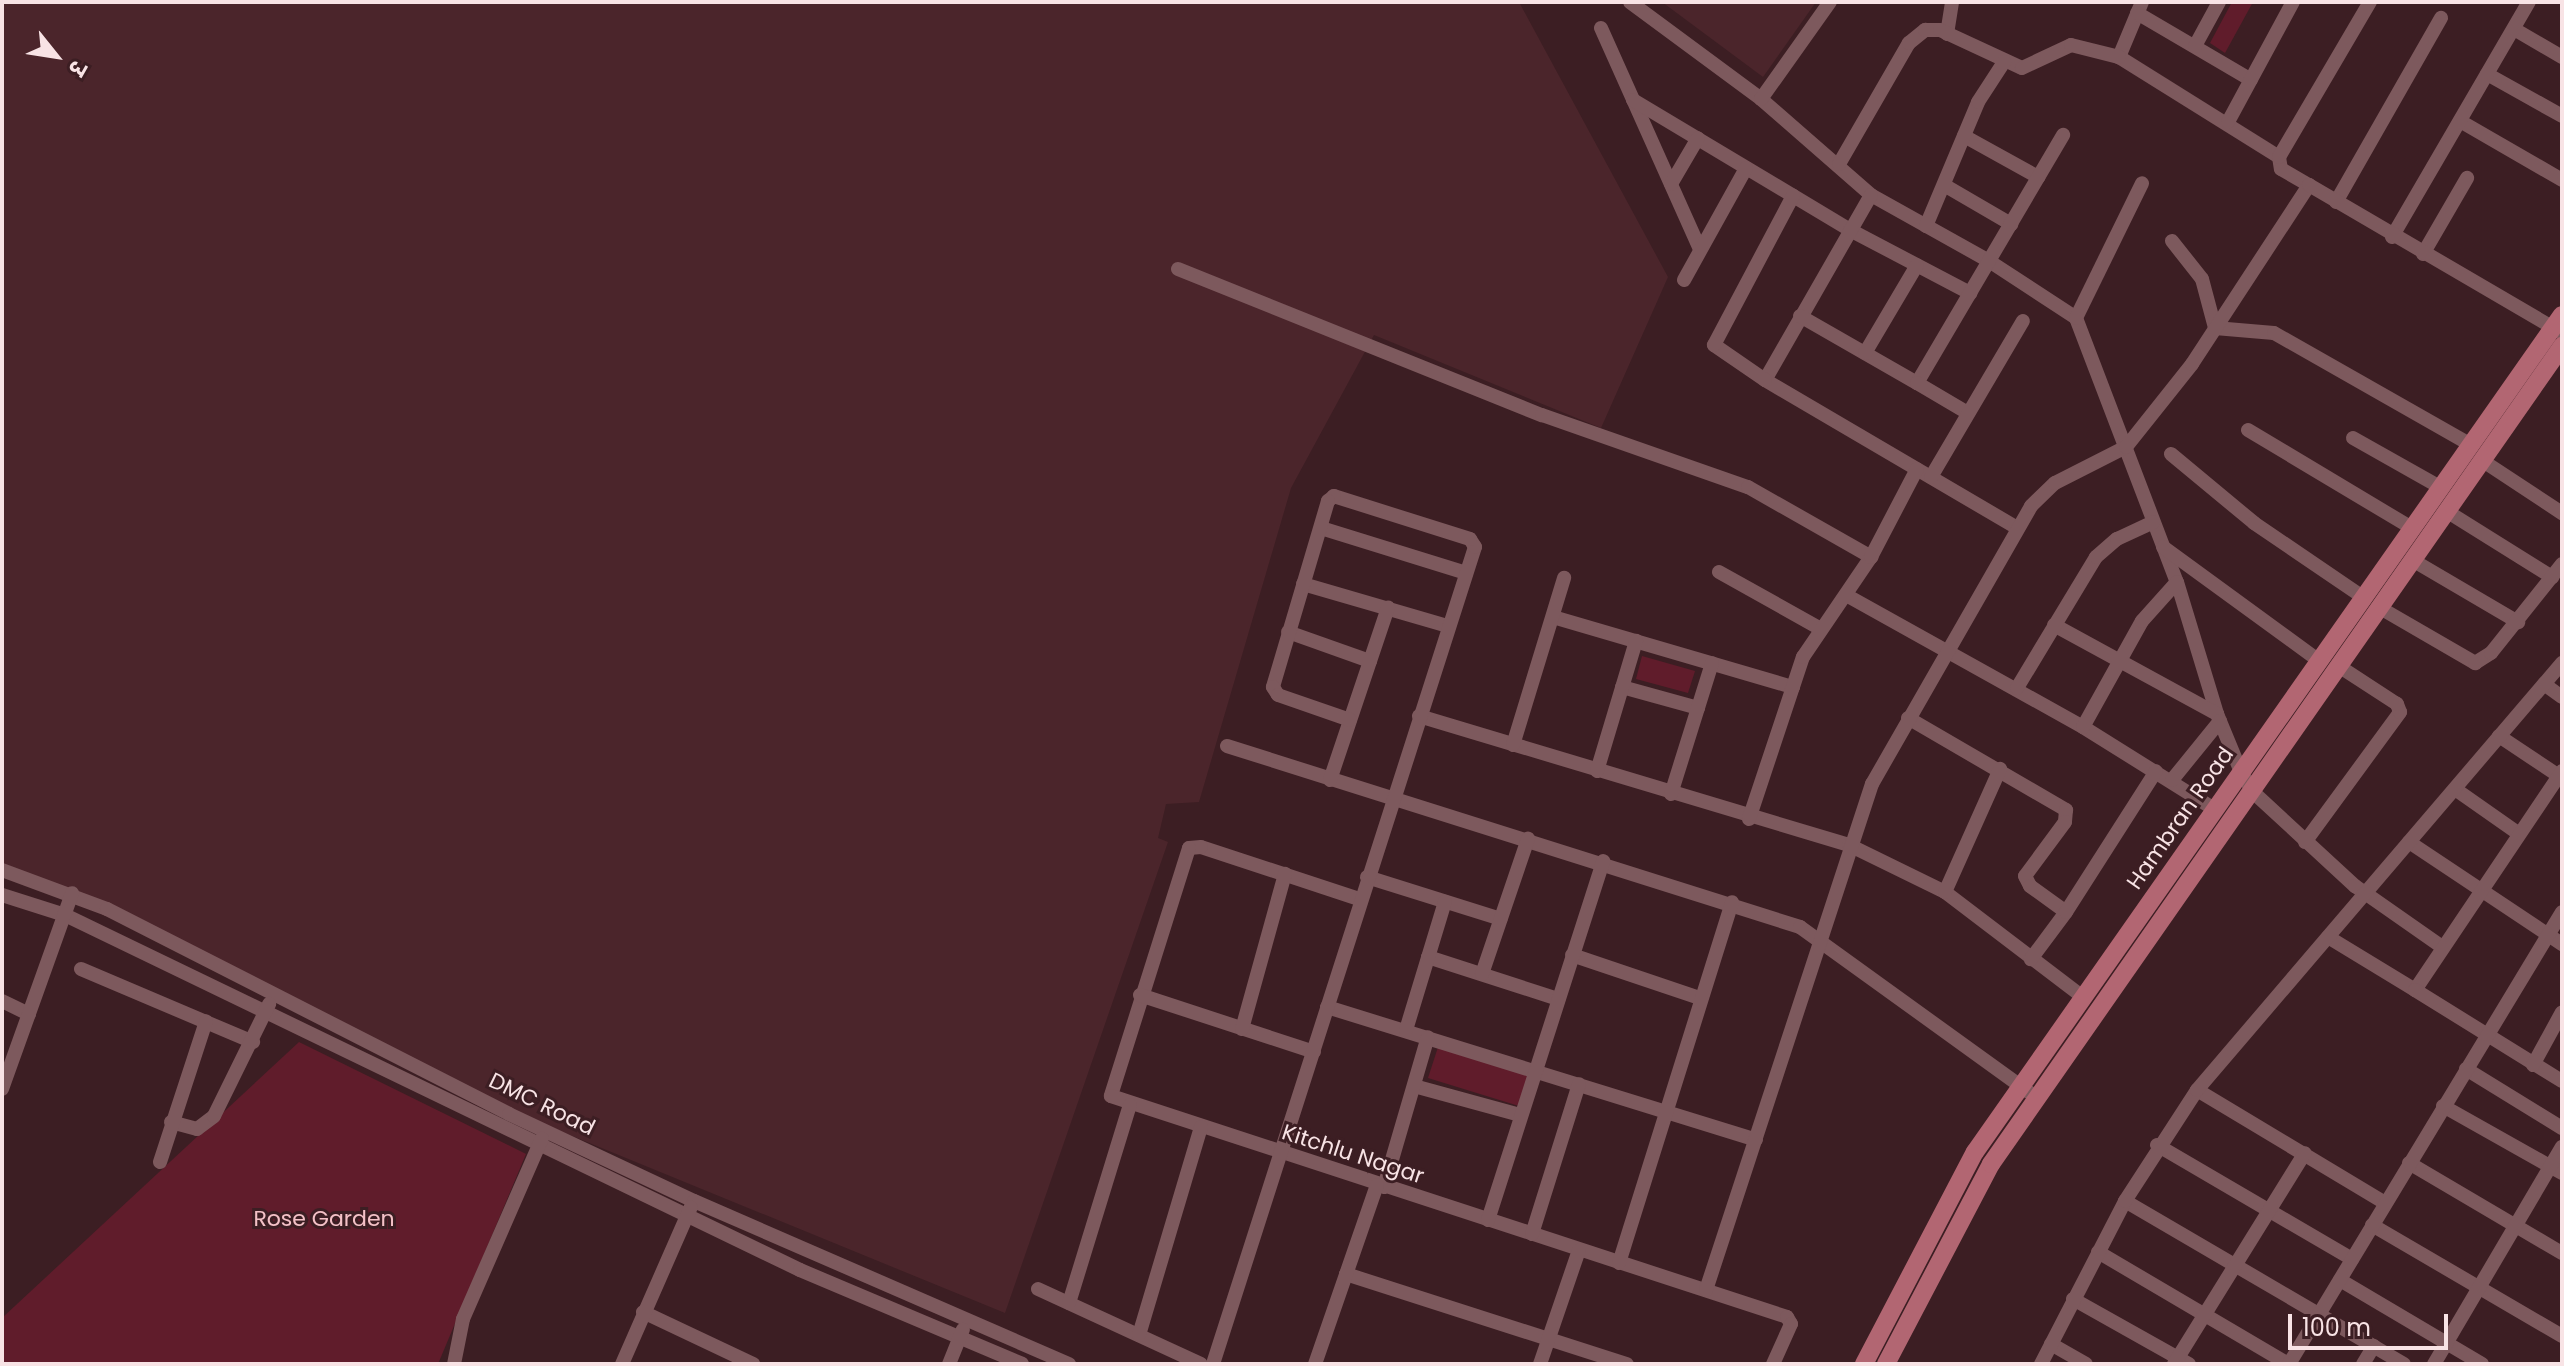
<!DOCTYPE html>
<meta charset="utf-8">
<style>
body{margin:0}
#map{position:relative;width:2564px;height:1366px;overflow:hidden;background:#3c1e23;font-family:Poppins,"Noto Sans Devanagari",sans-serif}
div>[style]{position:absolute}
.built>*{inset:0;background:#4b252b}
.green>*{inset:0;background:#601c2b}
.minor>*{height:14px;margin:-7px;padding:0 7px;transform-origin:7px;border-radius:7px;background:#7d595d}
.major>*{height:18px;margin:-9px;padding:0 9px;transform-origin:9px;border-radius:9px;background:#b26672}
span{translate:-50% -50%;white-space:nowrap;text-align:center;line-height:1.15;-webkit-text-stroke:6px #3c1e23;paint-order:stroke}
.street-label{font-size:22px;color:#f8e3e5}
.park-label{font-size:22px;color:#f4c1c7}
.frame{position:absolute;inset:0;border:4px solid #f8e3e5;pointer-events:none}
.north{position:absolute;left:16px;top:16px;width:80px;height:80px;-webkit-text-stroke:6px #3c1e23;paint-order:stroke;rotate:120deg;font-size:22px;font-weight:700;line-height:32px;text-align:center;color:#f8e3e5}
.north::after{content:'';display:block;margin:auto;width:28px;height:36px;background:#f8e3e5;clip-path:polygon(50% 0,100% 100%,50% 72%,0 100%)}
.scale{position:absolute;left:2288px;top:1314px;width:160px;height:36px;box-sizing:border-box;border:4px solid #f8e3e5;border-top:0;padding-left:10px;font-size:24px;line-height:28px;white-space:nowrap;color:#f8e3e5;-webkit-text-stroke:6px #3c1e23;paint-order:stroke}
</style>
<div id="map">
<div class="built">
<div style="clip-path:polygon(2px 2px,1519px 2px,1668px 277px,1601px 428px,1374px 335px,1291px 488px,1199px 802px,1166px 804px,1158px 838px,1168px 842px,1005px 1313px,543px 1124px,71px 894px,2px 872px)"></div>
<div style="clip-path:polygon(1662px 2px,1816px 2px,1763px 77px)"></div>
</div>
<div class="green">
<div style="clip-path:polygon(2232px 2px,2253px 2px,2225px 53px,2210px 43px)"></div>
<div style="clip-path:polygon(1642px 656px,1695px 671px,1688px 693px,1636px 679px)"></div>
<div style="clip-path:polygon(299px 1042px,526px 1154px,438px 1364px,2px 1364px,2px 1318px)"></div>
<div style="clip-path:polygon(1439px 1044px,1530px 1072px,1519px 1106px,1428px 1078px)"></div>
</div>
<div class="minor">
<div style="left:1630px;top:2px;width:163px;rotate:36.5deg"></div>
<div style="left:1761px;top:99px;width:146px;rotate:41.1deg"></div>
<div style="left:1871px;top:195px;width:135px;rotate:29.2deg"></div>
<div style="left:1989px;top:261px;width:104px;rotate:33.2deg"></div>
<div style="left:2076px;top:318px;width:283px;rotate:69.1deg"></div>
<div style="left:2177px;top:582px;width:138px;rotate:73.1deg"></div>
<div style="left:2217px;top:714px;width:63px;rotate:67.5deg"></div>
<div style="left:2241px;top:772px;width:23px;rotate:59deg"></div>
<div style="left:2253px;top:792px;width:139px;rotate:42.7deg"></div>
<div style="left:2355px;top:886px;width:106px;rotate:35deg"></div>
<div style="left:2142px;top:2px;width:60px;rotate:112.7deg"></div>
<div style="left:2119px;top:57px;width:189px;rotate:32deg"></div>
<div style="left:2279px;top:157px;width:12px;rotate:81deg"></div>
<div style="left:2281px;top:169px;width:32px;rotate:30deg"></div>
<div style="left:2137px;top:13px;width:132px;rotate:30.4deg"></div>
<div style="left:1601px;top:28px;width:242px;rotate:65.9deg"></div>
<div style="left:2514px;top:29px;width:56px;rotate:30.3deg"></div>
<div style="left:1947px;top:34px;width:32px;rotate:-81deg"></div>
<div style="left:2195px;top:46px;width:50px;rotate:-61.4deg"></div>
<div style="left:2487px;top:74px;width:86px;rotate:29.2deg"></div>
<div style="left:1761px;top:99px;width:119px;rotate:-54.6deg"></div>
<div style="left:1633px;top:100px;width:253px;rotate:30.9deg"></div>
<div style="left:1850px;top:230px;width:136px;rotate:27.7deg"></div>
<div style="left:2460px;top:121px;width:118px;rotate:30deg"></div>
<div style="left:2228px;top:122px;width:136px;rotate:-61.6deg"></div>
<div style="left:1964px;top:136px;width:85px;rotate:29deg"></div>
<div style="left:2279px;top:157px;width:180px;rotate:-59.6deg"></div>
<div style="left:1839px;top:164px;width:140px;rotate:-60deg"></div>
<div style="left:1909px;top:43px;width:21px;rotate:-39deg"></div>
<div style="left:1925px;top:30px;width:15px"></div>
<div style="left:1940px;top:30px;width:90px;rotate:24.9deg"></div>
<div style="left:2022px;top:68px;width:54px;rotate:-25.1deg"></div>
<div style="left:2071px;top:45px;width:49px;rotate:14deg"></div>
<div style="left:1671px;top:184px;width:53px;rotate:-59.6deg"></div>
<div style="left:1944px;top:185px;width:78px;rotate:30.2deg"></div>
<div style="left:1871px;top:195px;width:213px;rotate:119.8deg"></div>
<div style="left:1765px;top:380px;width:291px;rotate:30.4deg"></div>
<div style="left:2336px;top:202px;width:212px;rotate:-60.3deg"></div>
<div style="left:1926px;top:226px;width:134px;rotate:-67.2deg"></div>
<div style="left:1978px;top:102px;width:48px;rotate:-57deg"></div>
<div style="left:2392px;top:237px;width:272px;rotate:-59.8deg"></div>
<div style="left:2172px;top:241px;width:48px;rotate:51.7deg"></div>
<div style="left:2202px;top:279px;width:51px;rotate:75.1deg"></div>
<div style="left:2215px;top:328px;width:59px;rotate:4.8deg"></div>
<div style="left:2274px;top:333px;width:227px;rotate:29.6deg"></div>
<div style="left:2423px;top:254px;width:88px;rotate:-59.9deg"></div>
<div style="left:1178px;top:269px;width:392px;rotate:21.9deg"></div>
<div style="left:1542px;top:415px;width:218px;rotate:19.3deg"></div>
<div style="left:1748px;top:487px;width:142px;rotate:29.6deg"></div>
<div style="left:1684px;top:280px;width:128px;rotate:-61deg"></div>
<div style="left:1800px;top:316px;width:135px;rotate:29.8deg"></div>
<div style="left:1917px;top:383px;width:288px;rotate:-59.5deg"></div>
<div style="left:2076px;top:318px;width:150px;rotate:-63.9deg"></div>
<div style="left:1865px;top:353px;width:102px;rotate:-59.4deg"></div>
<div style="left:1765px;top:380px;width:62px;rotate:-145.5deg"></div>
<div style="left:1714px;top:345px;width:169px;rotate:-62.1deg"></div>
<div style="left:1917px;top:383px;width:59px;rotate:30.5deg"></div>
<div style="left:2248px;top:430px;width:191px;rotate:30.9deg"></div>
<div style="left:2353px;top:438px;width:100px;rotate:29.4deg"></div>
<div style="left:2171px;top:454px;width:108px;rotate:39.7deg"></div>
<div style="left:2254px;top:523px;width:132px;rotate:34.2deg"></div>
<div style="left:2483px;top:461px;width:95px;rotate:33.4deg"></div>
<div style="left:1931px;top:477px;width:181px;rotate:-59.5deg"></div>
<div style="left:2448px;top:512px;width:123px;rotate:32deg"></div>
<div style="left:1321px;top:528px;width:152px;rotate:17.2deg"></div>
<div style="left:2163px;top:547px;width:192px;rotate:36.1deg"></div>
<div style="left:2414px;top:561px;width:121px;rotate:30.4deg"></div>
<div style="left:1719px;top:572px;width:117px;rotate:29.2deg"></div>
<div style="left:1303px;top:584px;width:151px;rotate:16.2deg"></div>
<div style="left:1846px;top:595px;width:271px;rotate:29.1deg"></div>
<div style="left:2083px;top:727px;width:157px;rotate:32deg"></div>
<div style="left:2382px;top:609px;width:108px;rotate:30.1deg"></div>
<div style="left:2475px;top:663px;width:19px;rotate:-32deg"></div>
<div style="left:2491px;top:653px;width:114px;rotate:-51.4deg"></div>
<div style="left:1553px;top:617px;width:250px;rotate:16.3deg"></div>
<div style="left:2054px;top:625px;width:186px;rotate:28.6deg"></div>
<div style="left:1288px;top:632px;width:87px;rotate:19.5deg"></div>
<div style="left:2544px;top:684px;width:22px;rotate:36deg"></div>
<div style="left:1622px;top:687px;width:79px;rotate:15.4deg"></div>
<div style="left:2017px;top:688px;width:153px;rotate:-58.9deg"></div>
<div style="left:2096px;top:557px;width:28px;rotate:-41deg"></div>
<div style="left:2117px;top:539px;width:40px;rotate:-25deg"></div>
<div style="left:1419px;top:716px;width:449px;rotate:16.7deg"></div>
<div style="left:1849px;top:845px;width:107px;rotate:26.1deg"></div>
<div style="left:1945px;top:892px;width:175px;rotate:37.3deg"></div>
<div style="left:1908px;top:718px;width:183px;rotate:30.2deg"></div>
<div style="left:2066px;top:810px;width:12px;rotate:95deg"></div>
<div style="left:2065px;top:822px;width:67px;rotate:126.5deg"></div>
<div style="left:2025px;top:876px;width:11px;rotate:63deg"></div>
<div style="left:2030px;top:886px;width:44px;rotate:35.8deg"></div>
<div style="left:2066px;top:912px;width:59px;rotate:126.7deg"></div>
<div style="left:2083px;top:727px;width:121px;rotate:-60.9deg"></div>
<div style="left:2142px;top:621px;width:52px;rotate:-48.1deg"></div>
<div style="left:2499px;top:736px;width:72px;rotate:33.7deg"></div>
<div style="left:1513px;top:745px;width:175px;rotate:-73deg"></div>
<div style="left:1227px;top:746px;width:601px;rotate:17.53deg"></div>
<div style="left:1800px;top:927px;width:282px;rotate:35.8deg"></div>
<div style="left:1597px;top:771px;width:136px;rotate:-73.3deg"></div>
<div style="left:1330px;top:780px;width:182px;rotate:-71.4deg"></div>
<div style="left:2172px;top:780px;width:76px;rotate:-50.9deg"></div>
<div style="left:2455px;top:789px;width:78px;rotate:35.1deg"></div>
<div style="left:1671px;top:794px;width:137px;rotate:-72.6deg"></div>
<div style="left:1749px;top:819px;width:171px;rotate:-71.6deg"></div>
<div style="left:1803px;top:657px;width:121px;rotate:-55.8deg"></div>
<div style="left:1871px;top:557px;width:99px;rotate:-62.4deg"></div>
<div style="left:2305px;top:842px;width:161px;rotate:-53.8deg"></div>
<div style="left:2400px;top:712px;width:9px;rotate:-111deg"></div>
<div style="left:2397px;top:704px;width:68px;rotate:-147deg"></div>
<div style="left:2409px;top:842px;width:184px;rotate:33.7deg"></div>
<div style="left:2px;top:870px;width:112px;rotate:20.4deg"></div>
<div style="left:107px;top:909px;width:451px;rotate:27deg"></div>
<div style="left:509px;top:1114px;width:204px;rotate:25.2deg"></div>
<div style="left:694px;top:1201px;width:409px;rotate:23.5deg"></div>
<div style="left:1367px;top:877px;width:140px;rotate:17.4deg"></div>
<div style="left:1945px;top:892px;width:135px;rotate:-65.9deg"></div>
<div style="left:2px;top:895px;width:66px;rotate:17.6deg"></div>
<div style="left:65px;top:915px;width:816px;rotate:25.78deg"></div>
<div style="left:800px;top:1270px;width:241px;rotate:22.9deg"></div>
<div style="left:1359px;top:899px;width:166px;rotate:-161.8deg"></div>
<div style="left:1201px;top:847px;width:12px;rotate:175deg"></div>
<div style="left:1189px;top:848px;width:260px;rotate:107.5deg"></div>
<div style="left:1111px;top:1096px;width:711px;rotate:18.1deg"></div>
<div style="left:1787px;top:1317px;width:8px;rotate:60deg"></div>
<div style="left:1791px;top:1324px;width:44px;rotate:114.2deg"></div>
<div style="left:2066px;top:912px;width:167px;rotate:-57.4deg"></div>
<div style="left:2328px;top:937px;width:102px;rotate:31.3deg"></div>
<div style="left:2415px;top:990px;width:264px;rotate:-56.1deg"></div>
<div style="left:1572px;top:955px;width:135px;rotate:18.6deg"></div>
<div style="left:1428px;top:957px;width:137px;rotate:17.9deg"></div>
<div style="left:81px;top:969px;width:187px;rotate:23deg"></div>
<div style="left:1482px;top:974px;width:143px;rotate:-71.2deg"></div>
<div style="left:2415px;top:990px;width:173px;rotate:31.8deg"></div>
<div style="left:1140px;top:995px;width:183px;rotate:18.1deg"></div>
<div style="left:2px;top:1001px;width:30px;rotate:26deg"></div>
<div style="left:1327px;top:1007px;width:449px;rotate:17.2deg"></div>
<div style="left:1242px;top:1029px;width:161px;rotate:-74.5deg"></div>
<div style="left:1406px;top:1030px;width:134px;rotate:-73.1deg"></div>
<div style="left:2533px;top:1065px;width:60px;rotate:-61.3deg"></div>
<div style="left:2466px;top:1069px;width:113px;rotate:31.6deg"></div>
<div style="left:1414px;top:1086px;width:110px;rotate:15.3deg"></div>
<div style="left:2px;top:1089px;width:208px;rotate:-70.3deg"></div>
<div style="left:2197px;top:1090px;width:219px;rotate:31deg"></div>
<div style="left:2443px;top:1106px;width:137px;rotate:29.4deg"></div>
<div style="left:171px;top:1122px;width:27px;rotate:15deg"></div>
<div style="left:197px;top:1129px;width:21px;rotate:-37deg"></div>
<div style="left:214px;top:1116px;width:125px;rotate:-63.8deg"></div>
<div style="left:2157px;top:1145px;width:226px;rotate:30.3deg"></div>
<div style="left:160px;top:1162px;width:148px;rotate:-71.9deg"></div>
<div style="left:2409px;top:1163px;width:178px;rotate:30.5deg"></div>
<div style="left:1384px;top:1187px;width:156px;rotate:-73.7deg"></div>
<div style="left:2125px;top:1201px;width:323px;rotate:30.3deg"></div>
<div style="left:1488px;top:1220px;width:377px;rotate:-72.2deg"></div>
<div style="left:2372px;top:1225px;width:220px;rotate:30.3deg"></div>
<div style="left:1532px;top:1234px;width:157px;rotate:-72.6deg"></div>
<div style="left:2098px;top:1252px;width:221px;rotate:30.5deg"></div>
<div style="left:1619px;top:1263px;width:378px;rotate:-72.6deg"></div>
<div style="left:1346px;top:1274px;width:295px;rotate:17.8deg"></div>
<div style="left:2340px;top:1280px;width:165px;rotate:30.6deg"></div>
<div style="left:1038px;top:1289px;width:179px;rotate:24.7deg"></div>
<div style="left:1706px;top:1290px;width:533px;rotate:-71.84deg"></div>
<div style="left:1872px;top:784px;width:320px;rotate:-60.2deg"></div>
<div style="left:2031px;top:506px;width:33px;rotate:-44deg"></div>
<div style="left:2055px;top:483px;width:80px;rotate:-26.9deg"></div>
<div style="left:2126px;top:447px;width:106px;rotate:-51.5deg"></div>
<div style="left:2192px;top:364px;width:214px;rotate:-56.8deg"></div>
<div style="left:2309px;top:185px;width:293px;rotate:30.3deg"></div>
<div style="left:2073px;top:1299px;width:133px;rotate:29.3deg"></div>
<div style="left:1069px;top:1303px;width:207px;rotate:-72.9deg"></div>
<div style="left:643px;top:1312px;width:122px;rotate:25.3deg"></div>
<div style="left:1139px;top:1335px;width:217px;rotate:-73.4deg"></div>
<div style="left:2051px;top:1344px;width:40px;rotate:29.7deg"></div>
<div style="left:454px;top:1364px;width:46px;rotate:-78.7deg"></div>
<div style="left:463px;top:1319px;width:197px;rotate:-66.4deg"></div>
<div style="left:622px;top:1364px;width:171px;rotate:-66.3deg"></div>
<div style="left:949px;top:1364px;width:37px;rotate:-68deg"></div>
<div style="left:1213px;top:1364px;width:858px;rotate:-72.22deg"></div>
<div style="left:1475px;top:547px;width:9px;rotate:-122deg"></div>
<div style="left:1470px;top:539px;width:143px;rotate:-162.5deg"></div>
<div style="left:1334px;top:496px;width:8px;rotate:140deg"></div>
<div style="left:1328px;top:501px;width:194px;rotate:106.5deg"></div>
<div style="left:1273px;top:687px;width:9px;rotate:58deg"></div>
<div style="left:1278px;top:695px;width:76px;rotate:19.1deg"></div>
<div style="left:1315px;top:1364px;width:189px;rotate:-70.9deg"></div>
<div style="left:1540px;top:1364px;width:120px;rotate:-71.1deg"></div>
<div style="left:2041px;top:1364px;width:183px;rotate:-62.7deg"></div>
<div style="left:2125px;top:1201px;width:132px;rotate:-57deg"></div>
<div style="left:2197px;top:1090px;width:562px;rotate:-49.48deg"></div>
<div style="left:2174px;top:1364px;width:248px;rotate:-58.2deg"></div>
<div style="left:2289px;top:1364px;width:528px;rotate:-58.87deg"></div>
<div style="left:2363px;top:1364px;width:21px;rotate:-59deg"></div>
<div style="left:2434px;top:1364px;width:252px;rotate:-59.5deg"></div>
</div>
<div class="major">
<div style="left:1864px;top:1364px;width:239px;rotate:-62.4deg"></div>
<div style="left:1975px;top:1152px;width:1022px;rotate:-54.96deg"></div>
<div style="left:1886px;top:1364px;width:226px;rotate:-62.3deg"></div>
<div style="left:1991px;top:1164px;width:998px;rotate:-55.08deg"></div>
</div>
<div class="street-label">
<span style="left:2180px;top:818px;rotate:-55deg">Hambran Road</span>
<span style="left:542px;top:1104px;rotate:26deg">DMC Road</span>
<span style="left:1353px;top:1154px;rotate:18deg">Kitchlu Nagar</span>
</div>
<div class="park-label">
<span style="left:324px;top:1219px">Rose Garden</span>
</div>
<div class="frame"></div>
<div class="north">उ</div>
<div class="scale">100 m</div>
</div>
